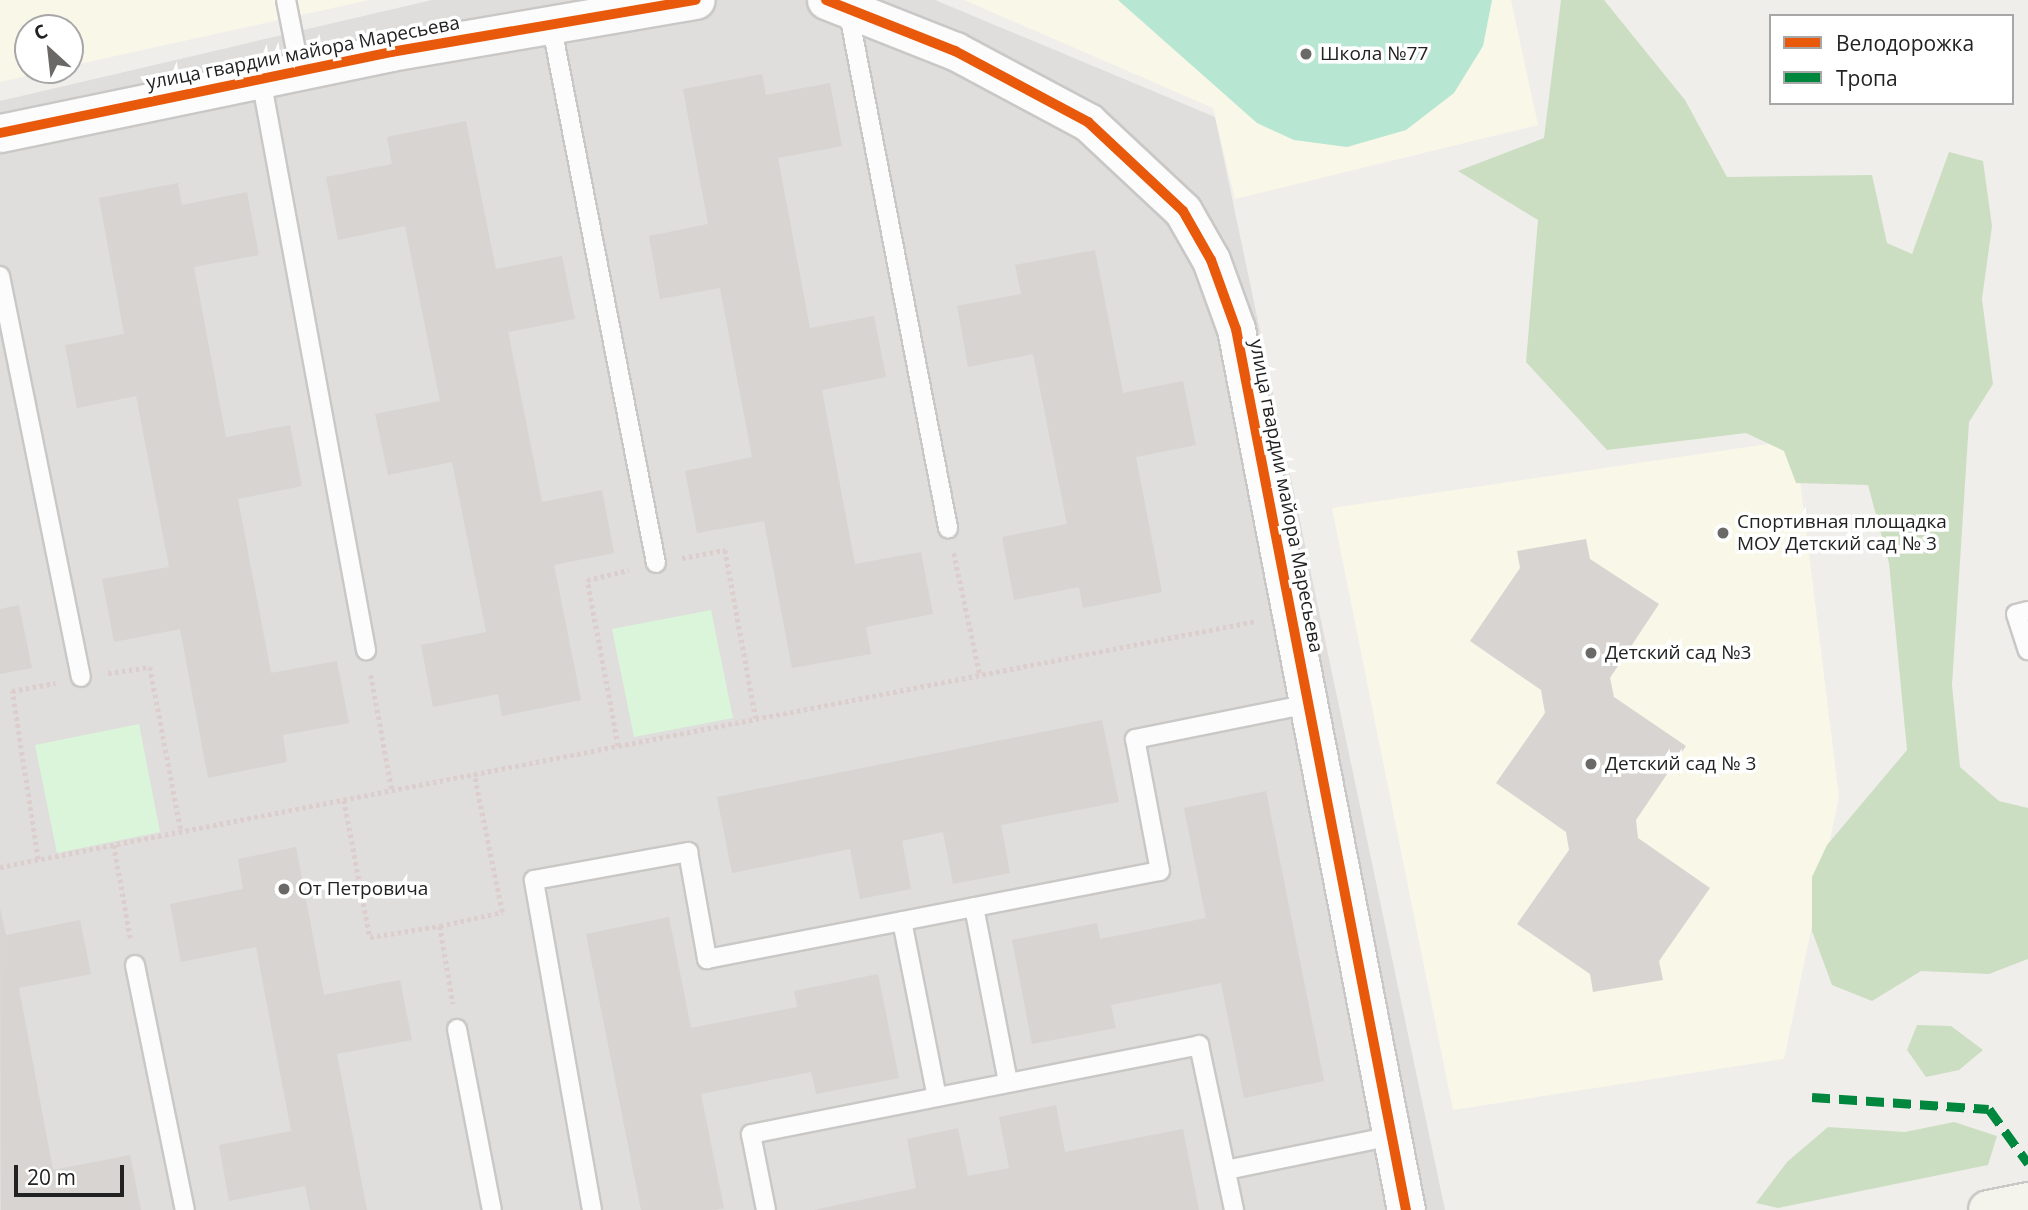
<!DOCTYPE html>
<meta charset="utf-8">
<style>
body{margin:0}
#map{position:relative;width:2028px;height:1210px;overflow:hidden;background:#f0eeeb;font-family:"Open Sans",sans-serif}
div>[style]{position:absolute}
.residential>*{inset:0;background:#dfdedc}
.education>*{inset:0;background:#f8f7e8}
.forest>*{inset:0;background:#cbdec1}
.park>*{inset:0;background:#daf5da}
.pitch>*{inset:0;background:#b7e6d2}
.building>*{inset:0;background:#d7d4d2}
.path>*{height:4.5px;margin-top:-2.25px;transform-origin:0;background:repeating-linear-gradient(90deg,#dccecd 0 3.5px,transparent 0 7px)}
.roads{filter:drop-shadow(2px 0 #c9c8c7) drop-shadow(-2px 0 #c9c8c7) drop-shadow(0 2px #c9c8c7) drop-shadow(0 -2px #c9c8c7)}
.lane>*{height:18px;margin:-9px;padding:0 9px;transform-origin:9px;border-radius:9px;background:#fdfcfc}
.street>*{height:37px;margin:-18.5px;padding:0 18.5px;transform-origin:18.5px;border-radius:18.5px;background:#fdfcfc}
.secondary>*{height:38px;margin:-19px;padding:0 19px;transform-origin:19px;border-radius:19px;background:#f4f4ed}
.quiet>*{height:9px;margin-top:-4.5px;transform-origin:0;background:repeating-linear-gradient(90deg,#00873e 0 18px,transparent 0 27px)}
.cycleway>*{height:10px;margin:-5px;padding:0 5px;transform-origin:5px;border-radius:5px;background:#e8590c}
.dots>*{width:19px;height:19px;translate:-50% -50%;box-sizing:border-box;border:4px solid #fff;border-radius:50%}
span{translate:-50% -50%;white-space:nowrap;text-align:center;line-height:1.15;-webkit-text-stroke:7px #fff;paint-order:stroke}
.street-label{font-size:19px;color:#222}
.poi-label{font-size:19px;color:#222}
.left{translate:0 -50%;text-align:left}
.legend{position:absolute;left:1769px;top:14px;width:245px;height:91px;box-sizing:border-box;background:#fff;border:2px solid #a7a7a7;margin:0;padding:9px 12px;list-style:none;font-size:21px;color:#222}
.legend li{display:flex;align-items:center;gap:14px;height:35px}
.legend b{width:35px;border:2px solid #a7a7a7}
.north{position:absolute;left:14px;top:14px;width:70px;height:70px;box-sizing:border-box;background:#fff;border:2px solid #a7a7a7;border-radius:50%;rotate:333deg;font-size:19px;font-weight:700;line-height:28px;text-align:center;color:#222}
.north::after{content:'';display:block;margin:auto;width:24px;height:32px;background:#6a6968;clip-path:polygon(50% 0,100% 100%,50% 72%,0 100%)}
.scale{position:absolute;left:14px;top:1165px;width:110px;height:32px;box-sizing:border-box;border:4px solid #222;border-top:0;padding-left:9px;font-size:21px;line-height:24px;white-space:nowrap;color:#222;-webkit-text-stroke:5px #fff;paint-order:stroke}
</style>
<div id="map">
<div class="residential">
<div style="clip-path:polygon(432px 0,935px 0,1215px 117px,1445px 1210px,0 1210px,0 101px)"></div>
</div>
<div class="education">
<div style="clip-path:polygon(0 0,369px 0,70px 66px,70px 28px,28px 28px,28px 70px,54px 70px,0 82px)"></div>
<div style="clip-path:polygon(964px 0,1511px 0,1538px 125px,1235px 199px,1213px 108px)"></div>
<div style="clip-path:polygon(1795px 440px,1839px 797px,1784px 1059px,1453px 1110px,1332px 508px)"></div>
</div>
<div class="forest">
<div style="clip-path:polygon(1561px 0,1604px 0,1685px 100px,1727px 177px,1872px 175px,1887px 243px,1912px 254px,1949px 152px,1983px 161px,1992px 226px,1982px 299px,1993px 384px,1969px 422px,1952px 685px,1960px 767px,1999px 801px,2028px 808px,2028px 959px,1989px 974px,1921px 971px,1872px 1001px,1832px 985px,1812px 931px,1812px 877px,1827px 845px,1907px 750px,1889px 563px,1868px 485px,1796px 483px,1784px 451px,1746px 433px,1607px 450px,1526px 362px,1538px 220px,1458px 171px,1544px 138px)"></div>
<div style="clip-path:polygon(1917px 1025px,1951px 1026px,1983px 1050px,1959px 1070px,1926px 1077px,1907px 1050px)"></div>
<div style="clip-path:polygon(1954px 1122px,1997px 1136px,1988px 1165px,1778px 1208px,1756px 1203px,1787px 1162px,1828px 1127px,1905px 1132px)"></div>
</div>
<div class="park">
<div style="clip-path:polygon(711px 610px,733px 718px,634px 737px,612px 629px)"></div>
<div style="clip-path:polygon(139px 724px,160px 832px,57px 853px,35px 745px)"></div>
</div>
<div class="pitch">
<div style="clip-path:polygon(1118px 0,1492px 0,1483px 46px,1454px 93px,1406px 130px,1347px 147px,1294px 140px,1257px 123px)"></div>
</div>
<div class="building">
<div style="clip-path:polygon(762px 74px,766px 95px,830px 83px,842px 146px,778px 158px,810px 328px,874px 316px,886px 377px,822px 390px,855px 564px,921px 552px,933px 614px,866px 627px,871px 654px,792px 668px,764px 521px,697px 533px,685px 471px,752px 457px,720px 288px,660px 299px,649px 236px,708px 224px,683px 89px)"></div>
<div style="clip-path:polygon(466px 121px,496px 269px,562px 256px,575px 319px,508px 332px,542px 502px,602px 490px,614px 553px,554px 565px,581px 700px,502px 716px,498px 694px,433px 707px,421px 645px,486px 632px,452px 462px,388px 475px,375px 414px,440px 401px,405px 226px,338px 240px,326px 177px,392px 164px,387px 137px)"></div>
<div style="clip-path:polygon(178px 183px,182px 205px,247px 192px,259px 255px,194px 267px,226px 437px,290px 425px,302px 486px,238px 499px,271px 673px,337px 661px,349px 723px,283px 735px,287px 762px,208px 778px,180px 629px,114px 642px,102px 579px,169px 567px,136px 396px,77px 408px,65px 345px,124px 334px,99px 198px)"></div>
<div style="clip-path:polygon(1095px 250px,1123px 393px,1183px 381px,1196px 445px,1136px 457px,1162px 592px,1083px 608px,1079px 587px,1014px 600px,1002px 537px,1067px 524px,1033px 354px,968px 367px,957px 306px,1021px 294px,1015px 265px)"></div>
<div style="clip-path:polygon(1586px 539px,1590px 559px,1659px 604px,1610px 678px,1614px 697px,1686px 746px,1636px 820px,1638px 838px,1710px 888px,1659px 961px,1663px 980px,1593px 992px,1590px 974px,1517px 924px,1569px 850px,1566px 832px,1496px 783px,1545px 713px,1541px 690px,1470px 641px,1520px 568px,1517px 551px)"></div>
<div style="clip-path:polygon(19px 605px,32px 668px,0 674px,0 609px)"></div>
<div style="clip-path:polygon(1102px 720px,1119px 802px,1001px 825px,1010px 873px,953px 884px,943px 832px,902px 841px,911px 889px,860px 899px,850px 849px,732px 873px,717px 797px)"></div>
<div style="clip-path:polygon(1266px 791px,1324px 1081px,1244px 1098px,1221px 983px,1111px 1005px,1116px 1028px,1032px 1044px,1012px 940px,1097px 923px,1100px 939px,1206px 918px,1184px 808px)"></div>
<div style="clip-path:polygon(296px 847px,324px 995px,400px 980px,412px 1040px,337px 1054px,367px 1210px,310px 1210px,305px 1186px,229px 1201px,219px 1145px,291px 1131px,256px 947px,181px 962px,170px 904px,243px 889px,238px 859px)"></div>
<div style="clip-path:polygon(0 908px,6px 935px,80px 920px,91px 974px,19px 988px,53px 1170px,130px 1155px,141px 1210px,1px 1210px)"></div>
<div style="clip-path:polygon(669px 917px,691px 1028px,797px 1007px,794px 991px,878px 974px,899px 1078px,816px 1094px,811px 1072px,701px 1094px,724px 1208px,715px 1210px,641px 1210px,586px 934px)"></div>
<div style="clip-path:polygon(1056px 1105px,1065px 1152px,1183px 1129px,1199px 1210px,814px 1210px,916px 1188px,907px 1139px,958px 1128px,968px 1176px,1009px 1168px,999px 1117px)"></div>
</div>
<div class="path">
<div style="left:954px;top:553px;width:125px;rotate:78deg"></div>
<div style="left:682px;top:558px;width:44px;rotate:-10.5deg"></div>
<div style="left:725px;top:550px;width:172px;rotate:79.6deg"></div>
<div style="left:108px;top:673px;width:42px;rotate:-8.1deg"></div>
<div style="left:150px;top:667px;width:167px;rotate:79.3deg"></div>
<div style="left:371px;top:675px;width:117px;rotate:79.7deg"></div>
<div style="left:618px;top:746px;width:169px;rotate:-100.6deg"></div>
<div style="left:587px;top:580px;width:43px;rotate:-13.4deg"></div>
<div style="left:344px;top:800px;width:139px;rotate:79.3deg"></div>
<div style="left:370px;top:937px;width:71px;rotate:-8.9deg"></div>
<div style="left:440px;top:926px;width:64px;rotate:-12.7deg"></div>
<div style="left:502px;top:912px;width:141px;rotate:-101.5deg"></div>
<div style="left:114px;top:845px;width:97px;rotate:79.9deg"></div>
<div style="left:38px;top:859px;width:170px;rotate:-98.8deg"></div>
<div style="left:12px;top:691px;width:44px;rotate:-10.5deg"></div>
<div style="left:0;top:867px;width:1280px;rotate:-11.08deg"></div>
<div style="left:440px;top:926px;width:79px;rotate:80.5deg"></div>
</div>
<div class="roads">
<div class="lane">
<div style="left:286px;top:0;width:72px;rotate:78.8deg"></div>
<div style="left:848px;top:9px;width:529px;rotate:79.09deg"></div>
<div style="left:551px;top:23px;width:550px;rotate:79deg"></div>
<div style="left:261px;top:79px;width:581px;rotate:79.58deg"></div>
<div style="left:0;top:276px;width:409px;rotate:78.6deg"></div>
<div style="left:2028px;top:611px;width:12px;rotate:166deg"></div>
<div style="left:2016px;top:614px;width:38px;rotate:72deg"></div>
<div style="left:974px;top:907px;width:178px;rotate:79deg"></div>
<div style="left:902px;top:921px;width:179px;rotate:78.8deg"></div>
<div style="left:135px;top:965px;width:250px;rotate:78.5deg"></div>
<div style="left:457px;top:1029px;width:184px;rotate:79.1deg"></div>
<div style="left:1226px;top:1170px;width:169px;rotate:-11.6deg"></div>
<div style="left:592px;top:1210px;width:335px;rotate:-100deg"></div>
<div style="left:534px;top:880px;width:157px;rotate:-10.3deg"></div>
<div style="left:688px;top:852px;width:109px;rotate:79.9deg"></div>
<div style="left:707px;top:959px;width:461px;rotate:-11deg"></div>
<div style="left:1160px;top:871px;width:134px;rotate:-100.7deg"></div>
<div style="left:1135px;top:739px;width:177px;rotate:-11.4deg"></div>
<div style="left:766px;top:1210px;width:77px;rotate:-101.2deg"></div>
<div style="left:751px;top:1134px;width:457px;rotate:-11.2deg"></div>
<div style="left:1199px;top:1045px;width:169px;rotate:78deg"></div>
</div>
<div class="street">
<div style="left:826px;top:0;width:139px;rotate:21.6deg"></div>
<div style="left:955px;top:51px;width:151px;rotate:28.1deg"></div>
<div style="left:1088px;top:122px;width:130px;rotate:43.1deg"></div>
<div style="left:1183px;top:211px;width:56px;rotate:60.3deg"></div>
<div style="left:1211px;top:260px;width:73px;rotate:70.1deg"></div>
<div style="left:1236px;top:329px;width:897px;rotate:79.08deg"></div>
<div style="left:0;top:133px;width:399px;rotate:-11.7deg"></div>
<div style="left:391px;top:52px;width:309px;rotate:-9.7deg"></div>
</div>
<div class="secondary">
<div style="left:1988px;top:1210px;width:41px;rotate:-11.3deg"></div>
</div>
</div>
<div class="quiet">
<div style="left:1812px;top:1097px;width:177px;rotate:3.9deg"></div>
<div style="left:1989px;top:1109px;width:67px;rotate:54.2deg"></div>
</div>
<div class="cycleway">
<div style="left:826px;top:0;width:139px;rotate:21.6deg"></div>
<div style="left:955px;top:51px;width:151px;rotate:28.1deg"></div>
<div style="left:1088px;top:122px;width:130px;rotate:43.1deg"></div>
<div style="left:1183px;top:211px;width:56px;rotate:60.3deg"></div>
<div style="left:1211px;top:260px;width:73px;rotate:70.1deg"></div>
<div style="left:1236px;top:329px;width:897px;rotate:79.08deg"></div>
<div style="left:0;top:133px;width:399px;rotate:-11.7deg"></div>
<div style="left:391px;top:52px;width:309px;rotate:-9.7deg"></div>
</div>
<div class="dots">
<div style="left:1306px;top:54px;background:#6a6968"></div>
<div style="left:1723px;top:533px;background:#6a6968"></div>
<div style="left:1591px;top:653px;background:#6a6968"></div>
<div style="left:1591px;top:764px;background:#6a6968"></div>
<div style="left:284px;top:889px;background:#6a6968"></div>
</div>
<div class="street-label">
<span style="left:303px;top:53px;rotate:-11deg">улица гвардии майора Маресьева</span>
<span style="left:1286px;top:496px;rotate:79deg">улица гвардии майора Маресьева</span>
</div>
<div class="poi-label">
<span class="left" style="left:1320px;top:54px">Школа №77</span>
<span class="left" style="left:1737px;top:533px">Спортивная площадка<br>МОУ Детский сад № 3</span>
<span class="left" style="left:1605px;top:653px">Детский сад №3</span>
<span class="left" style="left:1605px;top:764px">Детский сад № 3</span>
<span class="left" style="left:298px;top:889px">От Петровича</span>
</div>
<ul class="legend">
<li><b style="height:9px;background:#e8590c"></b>Велодорожка</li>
<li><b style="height:9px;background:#00873e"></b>Тропа</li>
</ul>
<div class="north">С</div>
<div class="scale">20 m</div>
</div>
